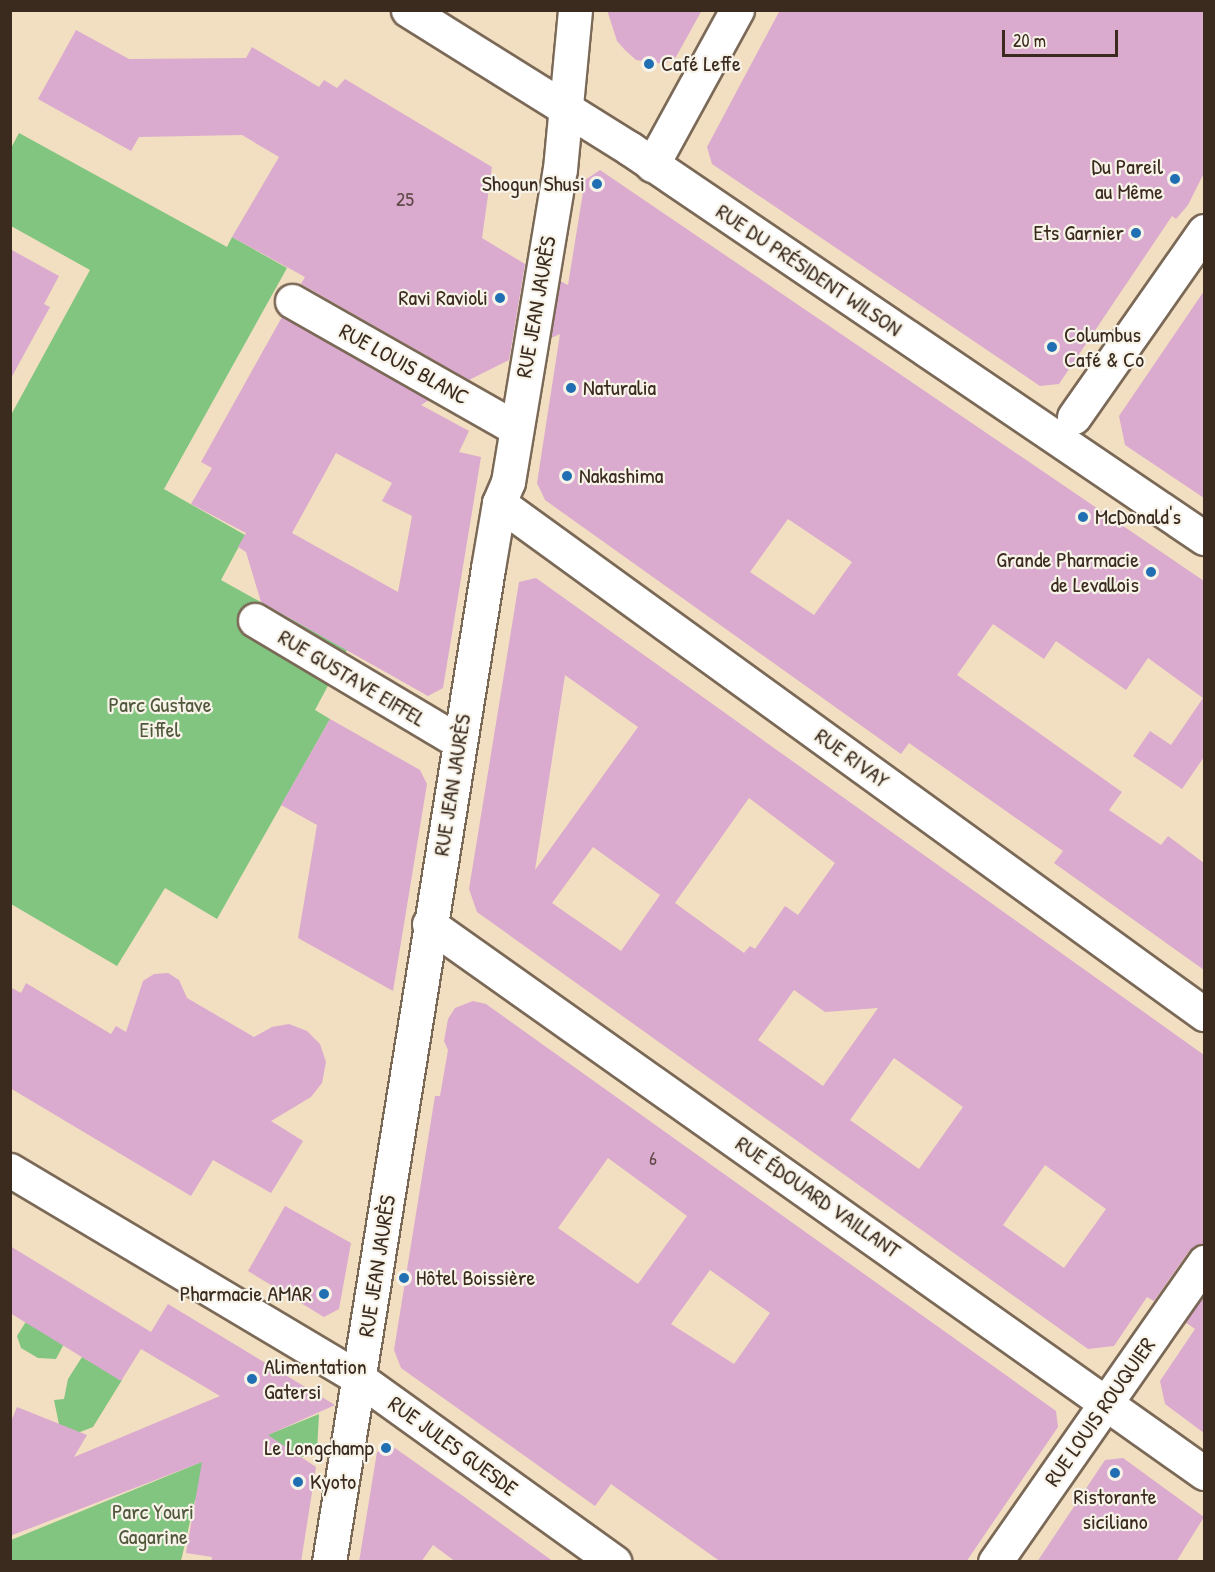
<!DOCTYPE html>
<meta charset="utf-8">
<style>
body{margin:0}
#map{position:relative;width:1215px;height:1572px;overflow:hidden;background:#f2dec0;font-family:"Patrick Hand",sans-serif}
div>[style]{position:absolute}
.green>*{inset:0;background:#81c580}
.building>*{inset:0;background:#daabcf}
.roads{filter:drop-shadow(2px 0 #7b6957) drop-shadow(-2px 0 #7b6957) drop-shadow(0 2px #7b6957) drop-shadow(0 -2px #7b6957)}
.minor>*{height:33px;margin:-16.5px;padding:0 16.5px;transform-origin:16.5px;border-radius:16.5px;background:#fff}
.dots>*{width:16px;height:16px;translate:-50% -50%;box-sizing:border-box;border:3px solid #f7f3e8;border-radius:50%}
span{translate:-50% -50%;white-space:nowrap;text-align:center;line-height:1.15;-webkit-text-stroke:4.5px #f7f3e8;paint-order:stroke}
.number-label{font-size:20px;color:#634a4a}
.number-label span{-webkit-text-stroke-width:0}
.poi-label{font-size:22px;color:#3b2a1e}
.left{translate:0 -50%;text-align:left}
.right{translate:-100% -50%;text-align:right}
.street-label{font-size:22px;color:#3b2a1e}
.park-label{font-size:22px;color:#50583b}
.frame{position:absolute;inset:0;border:12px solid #3b2a1e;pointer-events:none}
.scale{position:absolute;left:1002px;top:30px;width:116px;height:27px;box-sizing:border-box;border:3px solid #3b2a1e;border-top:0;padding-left:8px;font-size:18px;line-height:21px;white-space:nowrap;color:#3b2a1e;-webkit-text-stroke:4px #f7f3e8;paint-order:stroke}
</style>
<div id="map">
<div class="green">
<div style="clip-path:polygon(19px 133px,227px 247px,232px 237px,287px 268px,164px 489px,245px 535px,221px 580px,347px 650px,315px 710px,330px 719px,217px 919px,165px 888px,117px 966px,11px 904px,11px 415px,90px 270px,11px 226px,11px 148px)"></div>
<div style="clip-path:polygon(27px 1320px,65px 1342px,56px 1359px,38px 1358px,21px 1348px,17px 1336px)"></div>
<div style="clip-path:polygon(82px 1357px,122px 1380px,93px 1427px,62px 1439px,54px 1400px,64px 1399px,68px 1379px)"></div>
<div style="clip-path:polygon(319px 1414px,317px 1451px,195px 1500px,181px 1561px,11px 1562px,11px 1540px)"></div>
</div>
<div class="building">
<div style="clip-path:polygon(607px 10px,702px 10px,676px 57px,664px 64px,636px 60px,625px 50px,617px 41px)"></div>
<div style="clip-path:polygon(780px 10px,1204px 10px,1204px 173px,1188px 205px,1176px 219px,1172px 216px,1059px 384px,1040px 386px,712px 164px,707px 147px)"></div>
<div style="clip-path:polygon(76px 30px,129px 59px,246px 58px,252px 47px,319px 87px,324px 80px,337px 88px,345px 79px,492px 167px,482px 238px,525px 264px,509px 360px,469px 380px,301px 284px,305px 277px,232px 237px,279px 157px,242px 135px,139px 137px,131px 151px,38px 99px)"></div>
<div style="clip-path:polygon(evenodd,600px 170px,1204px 581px,1204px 757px,1182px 789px,1133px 756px,1150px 731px,1171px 745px,1203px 698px,1148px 658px,1126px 690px,1056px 641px,1044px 659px,993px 624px,957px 675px,1122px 792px,1109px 810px,1161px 845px,1168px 836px,1204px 863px,1204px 970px,1054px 863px,1063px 851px,909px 743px,901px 754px,545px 500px,537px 483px,560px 334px,551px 338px,560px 281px,568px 285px,585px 180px,600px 170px,788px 519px,852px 562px,814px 615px,750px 572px,788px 519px)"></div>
<div style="clip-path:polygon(10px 249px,59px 276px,44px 304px,50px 307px,10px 380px)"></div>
<div style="clip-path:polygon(1204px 291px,1204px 498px,1125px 445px,1119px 416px)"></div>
<div style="clip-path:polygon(evenodd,282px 317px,429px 400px,421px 405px,469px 431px,459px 452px,481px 457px,443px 688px,428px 696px,261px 602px,246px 552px,238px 547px,246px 533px,191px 504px,212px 468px,201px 462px,282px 317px,336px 453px,392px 483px,382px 501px,412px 516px,398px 592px,292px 533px,336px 453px)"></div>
<div style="clip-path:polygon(evenodd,536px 578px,1204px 1055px,1204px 1243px,1189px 1251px,1154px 1301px,1147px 1297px,1114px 1346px,1088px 1349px,477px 912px,469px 889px,519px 582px,536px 578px,565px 675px,638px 727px,535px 870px,565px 675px,536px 578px,749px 798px,835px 863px,798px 915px,785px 906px,755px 949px,750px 946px,744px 953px,675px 903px,749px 798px,536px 578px,593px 847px,660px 895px,621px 951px,552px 903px,593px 847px,536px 578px,794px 990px,825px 1012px,878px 1008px,823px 1086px,758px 1040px,794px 990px,536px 578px,894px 1058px,963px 1107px,919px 1169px,850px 1120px,894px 1058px,536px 578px,1045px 1165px,1106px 1209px,1064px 1268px,1003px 1225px,1045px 1165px)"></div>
<div style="clip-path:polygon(330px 719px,420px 770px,427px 784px,393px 991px,298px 938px,317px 825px,281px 805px)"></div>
<div style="clip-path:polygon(168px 973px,179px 980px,187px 998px,254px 1037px,272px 1027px,289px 1024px,307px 1031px,320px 1044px,326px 1062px,322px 1083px,311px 1097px,271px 1121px,303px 1141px,271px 1193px,213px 1160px,191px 1196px,10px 1088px,10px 987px,21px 993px,26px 983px,111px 1034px,116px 1026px,126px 1032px,143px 981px,154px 974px)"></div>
<div style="clip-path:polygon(evenodd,473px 1001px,486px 1004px,1056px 1411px,1058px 1427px,966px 1562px,721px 1562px,611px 1484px,595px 1506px,401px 1368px,394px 1350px,435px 1096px,440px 1096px,448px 1050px,444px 1041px,448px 1019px,455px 1008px,473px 1001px,608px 1158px,687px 1216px,638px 1284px,558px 1228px,608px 1158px,473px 1001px,710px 1270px,770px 1313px,734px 1364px,671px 1324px,710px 1270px)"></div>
<div style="clip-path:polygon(285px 1206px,351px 1243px,339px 1309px,324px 1317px,248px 1271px)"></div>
<div style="clip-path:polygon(10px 1246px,151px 1332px,168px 1304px,335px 1405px,268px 1435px,316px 1467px,301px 1562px,211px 1562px,212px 1557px,186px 1553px,202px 1462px,10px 1536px,10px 1424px,17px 1407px,87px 1435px,74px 1457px,220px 1396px,141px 1349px,121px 1381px,10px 1313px)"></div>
<div style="clip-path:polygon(1204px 1294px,1204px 1433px,1165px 1404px,1160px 1381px,1195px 1329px,1185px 1322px)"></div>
<div style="clip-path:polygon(392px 1446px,463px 1496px,554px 1562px,456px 1562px,433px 1545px,421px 1562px,359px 1562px,377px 1452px)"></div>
<div style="clip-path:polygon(1123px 1458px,1204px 1517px,1176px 1562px,1037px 1562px,1105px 1460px)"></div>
</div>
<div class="roads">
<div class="minor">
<div style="left:408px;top:10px;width:261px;rotate:32deg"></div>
<div style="left:629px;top:148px;width:695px;rotate:34.15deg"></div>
<div style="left:652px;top:165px;width:177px;rotate:-61.3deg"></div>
<div style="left:292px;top:301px;width:257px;rotate:29.6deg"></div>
<div style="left:1074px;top:417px;width:227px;rotate:-55deg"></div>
<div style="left:499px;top:503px;width:871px;rotate:35.94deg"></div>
<div style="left:255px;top:620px;width:225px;rotate:30.8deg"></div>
<div style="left:429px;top:924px;width:950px;rotate:35.31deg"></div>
<div style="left:10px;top:1170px;width:404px;rotate:30.8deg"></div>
<div style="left:357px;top:1377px;width:317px;rotate:35.7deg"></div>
<div style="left:329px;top:1562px;width:1007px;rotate:-80.91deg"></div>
<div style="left:488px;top:568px;width:66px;rotate:-80.4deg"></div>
<div style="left:499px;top:503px;width:23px;rotate:-67deg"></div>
<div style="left:508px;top:482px;width:317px;rotate:-80.6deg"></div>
<div style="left:560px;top:169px;width:160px;rotate:-84.6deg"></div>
<div style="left:995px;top:1562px;width:366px;rotate:-55.1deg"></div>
</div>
</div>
<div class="dots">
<div style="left:649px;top:64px;background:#1f6fb2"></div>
<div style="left:1175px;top:179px;background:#1f6fb2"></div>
<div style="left:597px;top:184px;background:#1f6fb2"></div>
<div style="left:1136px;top:233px;background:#1f6fb2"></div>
<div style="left:500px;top:298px;background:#1f6fb2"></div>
<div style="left:1052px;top:347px;background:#1f6fb2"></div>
<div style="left:571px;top:388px;background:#1f6fb2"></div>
<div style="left:567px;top:476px;background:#1f6fb2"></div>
<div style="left:1083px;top:517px;background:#1f6fb2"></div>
<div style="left:1151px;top:572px;background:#1f6fb2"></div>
<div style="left:404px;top:1278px;background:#1f6fb2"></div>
<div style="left:324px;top:1294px;background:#1f6fb2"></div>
<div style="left:252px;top:1379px;background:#1f6fb2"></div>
<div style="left:386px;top:1448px;background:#1f6fb2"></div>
<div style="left:1115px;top:1473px;background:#1f6fb2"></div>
<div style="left:298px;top:1482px;background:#1f6fb2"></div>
</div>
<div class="number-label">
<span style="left:405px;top:198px">25</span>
<span style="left:653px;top:1157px">6</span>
</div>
<div class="poi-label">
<span class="left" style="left:661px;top:64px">Café Leffe</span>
<span class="right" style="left:1163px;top:179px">Du Pareil<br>au Même</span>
<span class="right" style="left:585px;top:184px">Shogun Shusi</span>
<span class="right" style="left:1124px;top:233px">Ets Garnier</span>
<span class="right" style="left:488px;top:298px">Ravi Ravioli</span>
<span class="left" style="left:1064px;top:347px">Columbus<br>Café &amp; Co</span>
<span class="left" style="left:583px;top:388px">Naturalia</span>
<span class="left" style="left:579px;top:476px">Nakashima</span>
<span class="left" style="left:1095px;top:517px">McDonald's</span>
<span class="right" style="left:1139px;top:572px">Grande Pharmacie<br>de Levallois</span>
<span class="left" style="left:416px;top:1278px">Hôtel Boissière</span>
<span class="right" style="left:312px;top:1294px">Pharmacie AMAR</span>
<span class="left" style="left:264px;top:1379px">Alimentation<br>Gatersi</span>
<span class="right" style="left:374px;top:1448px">Le Longchamp</span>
<span class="left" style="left:310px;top:1482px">Kyoto</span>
<span style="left:1115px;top:1509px">Ristorante<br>siciliano</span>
</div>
<div class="street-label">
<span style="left:809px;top:270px;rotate:34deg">RUE DU PRÉSIDENT WILSON</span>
<span style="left:536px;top:307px;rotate:-80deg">RUE JEAN JAURÈS</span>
<span style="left:404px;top:364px;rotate:29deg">RUE LOUIS BLANC</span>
<span style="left:352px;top:678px;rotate:31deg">RUE GUSTAVE EIFFEL</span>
<span style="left:852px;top:758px;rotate:36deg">RUE RIVAY</span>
<span style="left:452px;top:785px;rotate:-81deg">RUE JEAN JAURÈS</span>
<span style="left:818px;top:1197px;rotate:35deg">RUE ÉDOUARD VAILLANT</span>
<span style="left:377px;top:1266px;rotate:-81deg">RUE JEAN JAURÈS</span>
<span style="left:1100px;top:1412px;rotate:-55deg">RUE LOUIS ROUQUIER</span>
<span style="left:453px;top:1446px;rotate:36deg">RUE JULES GUESDE</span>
</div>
<div class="park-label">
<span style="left:160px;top:717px">Parc Gustave<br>Eiffel</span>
<span style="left:153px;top:1524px">Parc Youri<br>Gagarine</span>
</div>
<div class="frame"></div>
<div class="scale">20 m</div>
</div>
